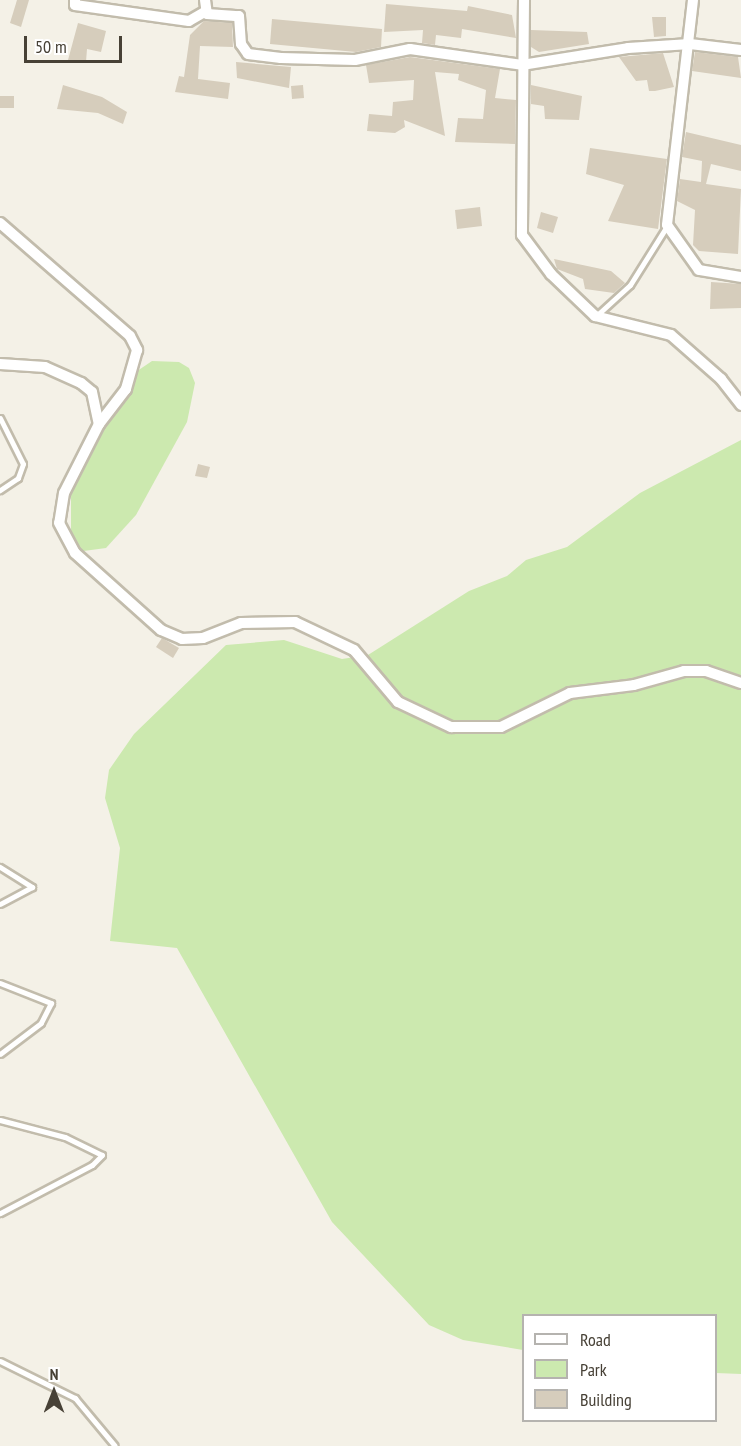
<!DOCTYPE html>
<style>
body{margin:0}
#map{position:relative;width:741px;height:1446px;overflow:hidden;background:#f4f1e7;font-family:"PT Sans Narrow",sans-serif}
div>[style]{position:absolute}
.green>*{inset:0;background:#cce9af}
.building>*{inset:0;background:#d6cdbc}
.roads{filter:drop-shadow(2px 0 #c2bcac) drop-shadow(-2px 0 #c2bcac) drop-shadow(0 2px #c2bcac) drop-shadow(0 -2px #c2bcac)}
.service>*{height:5px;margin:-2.5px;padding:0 2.5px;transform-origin:2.5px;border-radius:2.5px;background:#fff}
.minor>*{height:10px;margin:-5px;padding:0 5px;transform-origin:5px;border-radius:5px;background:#fff}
span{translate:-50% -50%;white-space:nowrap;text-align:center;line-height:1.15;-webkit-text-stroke:4.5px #fff;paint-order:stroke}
.legend{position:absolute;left:522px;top:1314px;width:195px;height:108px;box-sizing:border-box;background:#fff;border:2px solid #b5b3af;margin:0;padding:8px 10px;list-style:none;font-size:18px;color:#474136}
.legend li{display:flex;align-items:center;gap:12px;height:30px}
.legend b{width:30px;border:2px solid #b5b3af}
.north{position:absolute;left:24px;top:1362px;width:60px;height:60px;-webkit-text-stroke:4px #fff;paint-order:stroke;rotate:0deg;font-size:16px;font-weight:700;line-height:24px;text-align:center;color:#474136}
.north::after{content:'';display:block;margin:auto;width:21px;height:27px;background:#474136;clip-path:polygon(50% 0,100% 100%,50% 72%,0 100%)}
.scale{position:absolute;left:24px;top:36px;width:98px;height:27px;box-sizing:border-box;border:3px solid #474136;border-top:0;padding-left:8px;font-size:18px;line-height:21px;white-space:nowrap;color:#474136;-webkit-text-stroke:4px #fff;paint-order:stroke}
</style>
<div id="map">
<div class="green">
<div style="clip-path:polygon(152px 361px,179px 362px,189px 368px,195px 383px,187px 422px,136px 515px,106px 548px,76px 552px,71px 549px,71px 490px,121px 382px)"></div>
<div style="clip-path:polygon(741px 440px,741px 1374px,716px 1373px,716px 1316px,524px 1316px,523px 1350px,463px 1340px,429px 1325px,332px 1222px,177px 948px,110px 941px,120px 848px,105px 798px,109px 770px,134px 734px,226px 645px,284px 640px,342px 659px,368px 655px,469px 591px,507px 576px,526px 560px,567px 547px,640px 493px)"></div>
</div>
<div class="building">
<div style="clip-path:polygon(17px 0,29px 0,21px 27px,10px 23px)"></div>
<div style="clip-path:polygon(386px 4px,467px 11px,468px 6px,512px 15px,516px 38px,462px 29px,461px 38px,436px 35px,435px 45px,422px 43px,423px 30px,384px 32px)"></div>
<div style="clip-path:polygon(652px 17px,666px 17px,666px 36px,654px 37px)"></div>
<div style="clip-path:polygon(272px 19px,382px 29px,381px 47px,356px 52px,270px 44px)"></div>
<div style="clip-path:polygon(204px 21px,232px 23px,233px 47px,200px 46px,198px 79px,230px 83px,228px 99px,175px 92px,179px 76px,184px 77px,190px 35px)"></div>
<div style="clip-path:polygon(78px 23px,106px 31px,101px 52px,87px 49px,86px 62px,68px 60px)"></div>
<div style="clip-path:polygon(531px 30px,587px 32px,589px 44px,539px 52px,531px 47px)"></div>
<div style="clip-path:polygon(695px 52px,738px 57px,741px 78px,692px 71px)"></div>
<div style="clip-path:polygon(663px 53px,674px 87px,655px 91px,649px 91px,647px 80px,636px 81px,619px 57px)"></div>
<div style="clip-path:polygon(410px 57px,500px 69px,495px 98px,516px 100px,515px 144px,455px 142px,458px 118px,483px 119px,486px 90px,458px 80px,459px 74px,435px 72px,445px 136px,404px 120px,405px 127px,395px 133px,367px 131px,369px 114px,392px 116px,393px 102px,413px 100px,414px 80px,369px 83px,366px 65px)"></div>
<div style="clip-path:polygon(236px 62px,291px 67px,289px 88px,237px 78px)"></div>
<div style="clip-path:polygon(63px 85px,102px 97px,127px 112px,123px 124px,98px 113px,57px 109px)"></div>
<div style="clip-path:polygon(303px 85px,304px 98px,292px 99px,291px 86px)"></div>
<div style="clip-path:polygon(531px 85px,582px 96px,579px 120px,545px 119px,544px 106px,531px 104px)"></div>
<div style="clip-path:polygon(0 96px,14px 96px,14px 108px,0 108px)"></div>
<div style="clip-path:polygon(686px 132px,741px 145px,741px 171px,711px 164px,706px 184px,741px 189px,738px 254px,699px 251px,693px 245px,695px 210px,677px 201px,680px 179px,701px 182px,702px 161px,682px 157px)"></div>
<div style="clip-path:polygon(590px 148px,667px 159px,658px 229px,608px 221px,624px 185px,586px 174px)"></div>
<div style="clip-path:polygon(480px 207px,482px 226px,457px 229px,455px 210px)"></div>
<div style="clip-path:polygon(541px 212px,558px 217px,553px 233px,537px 228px)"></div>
<div style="clip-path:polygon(554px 259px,611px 271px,625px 283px,614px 293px,585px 289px,583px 279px,557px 269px)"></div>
<div style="clip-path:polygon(711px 282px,741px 284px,741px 308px,710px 309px)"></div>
<div style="clip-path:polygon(198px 464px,210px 467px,207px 478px,195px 476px)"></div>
<div style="clip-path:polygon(162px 638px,179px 648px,173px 658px,156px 647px)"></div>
</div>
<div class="roads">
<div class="service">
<div style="left:596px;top:316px;width:46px;rotate:-42.4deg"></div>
<div style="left:630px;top:285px;width:70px;rotate:-57.9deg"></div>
<div style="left:0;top:418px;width:51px;rotate:63.4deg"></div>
<div style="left:23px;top:464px;width:15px;rotate:110deg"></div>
<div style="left:18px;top:478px;width:22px;rotate:146deg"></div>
<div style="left:0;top:867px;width:38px;rotate:32deg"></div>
<div style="left:32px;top:887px;width:36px;rotate:152deg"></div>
<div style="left:0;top:983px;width:55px;rotate:21.4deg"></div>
<div style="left:51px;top:1003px;width:22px;rotate:117deg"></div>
<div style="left:41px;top:1023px;width:51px;rotate:142.9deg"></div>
<div style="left:0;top:1120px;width:67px;rotate:14.7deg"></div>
<div style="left:65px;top:1137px;width:41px;rotate:25.9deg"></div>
<div style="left:102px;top:1155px;width:14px;rotate:135deg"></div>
<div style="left:92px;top:1165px;width:104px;rotate:152.4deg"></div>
<div style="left:0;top:1361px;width:84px;rotate:26.3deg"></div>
<div style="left:75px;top:1398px;width:62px;rotate:50.2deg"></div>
</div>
<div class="minor">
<div style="left:75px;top:0;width:5px;rotate:90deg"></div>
<div style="left:75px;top:5px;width:115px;rotate:8deg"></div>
<div style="left:189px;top:21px;width:20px;rotate:-30deg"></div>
<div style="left:205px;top:0;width:14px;rotate:82deg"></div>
<div style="left:207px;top:14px;width:32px;rotate:4deg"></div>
<div style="left:239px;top:16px;width:28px;rotate:86deg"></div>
<div style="left:241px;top:44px;width:12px;rotate:55deg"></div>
<div style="left:248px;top:54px;width:33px;rotate:7deg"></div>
<div style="left:281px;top:58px;width:74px;rotate:1.5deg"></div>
<div style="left:355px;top:60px;width:56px;rotate:-11.3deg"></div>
<div style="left:410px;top:49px;width:113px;rotate:8.1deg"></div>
<div style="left:522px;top:65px;width:107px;rotate:-9.1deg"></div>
<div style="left:628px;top:48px;width:62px;rotate:-3.7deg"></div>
<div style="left:690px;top:44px;width:51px;rotate:6.7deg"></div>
<div style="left:524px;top:0;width:235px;rotate:90.5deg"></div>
<div style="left:522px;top:235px;width:49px;rotate:53.4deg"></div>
<div style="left:551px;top:274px;width:61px;rotate:43.7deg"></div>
<div style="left:595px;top:316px;width:78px;rotate:14deg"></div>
<div style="left:671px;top:335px;width:67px;rotate:41.3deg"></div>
<div style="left:721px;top:379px;width:33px;rotate:52deg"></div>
<div style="left:693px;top:0;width:226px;rotate:96.6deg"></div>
<div style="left:667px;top:225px;width:55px;rotate:54.6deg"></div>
<div style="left:699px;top:270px;width:43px;rotate:9.5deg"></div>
<div style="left:0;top:223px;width:172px;rotate:41deg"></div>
<div style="left:130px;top:336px;width:16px;rotate:63deg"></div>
<div style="left:137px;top:350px;width:41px;rotate:105.8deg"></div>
<div style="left:126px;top:389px;width:44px;rotate:127.6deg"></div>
<div style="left:99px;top:424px;width:77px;rotate:116.9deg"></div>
<div style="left:64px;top:493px;width:30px;rotate:99deg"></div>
<div style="left:59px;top:523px;width:34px;rotate:62deg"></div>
<div style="left:75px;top:553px;width:115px;rotate:41.8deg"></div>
<div style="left:161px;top:630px;width:23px;rotate:23deg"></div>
<div style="left:182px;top:639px;width:21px;rotate:-3deg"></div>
<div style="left:203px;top:638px;width:41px;rotate:-21.5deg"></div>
<div style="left:241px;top:623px;width:54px;rotate:-1.1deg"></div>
<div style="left:295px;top:622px;width:65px;rotate:25.4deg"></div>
<div style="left:354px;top:650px;width:68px;rotate:49.8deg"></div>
<div style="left:398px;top:702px;width:59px;rotate:25.3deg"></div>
<div style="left:451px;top:727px;width:50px"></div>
<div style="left:501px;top:727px;width:77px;rotate:-26.2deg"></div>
<div style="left:570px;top:693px;width:64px;rotate:-7.1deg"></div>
<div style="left:634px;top:685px;width:52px;rotate:-15.6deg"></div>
<div style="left:684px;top:671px;width:22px"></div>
<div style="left:706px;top:671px;width:37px;rotate:19deg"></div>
<div style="left:0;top:364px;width:45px;rotate:3.8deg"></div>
<div style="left:45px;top:367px;width:39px;rotate:24deg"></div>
<div style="left:81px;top:383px;width:14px;rotate:39deg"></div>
<div style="left:92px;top:392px;width:33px;rotate:78deg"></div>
</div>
</div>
<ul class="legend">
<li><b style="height:8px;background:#fff"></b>Road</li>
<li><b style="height:16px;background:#cce9af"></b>Park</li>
<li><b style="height:16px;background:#d6cdbc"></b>Building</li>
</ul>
<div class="north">N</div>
<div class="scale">50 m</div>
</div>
